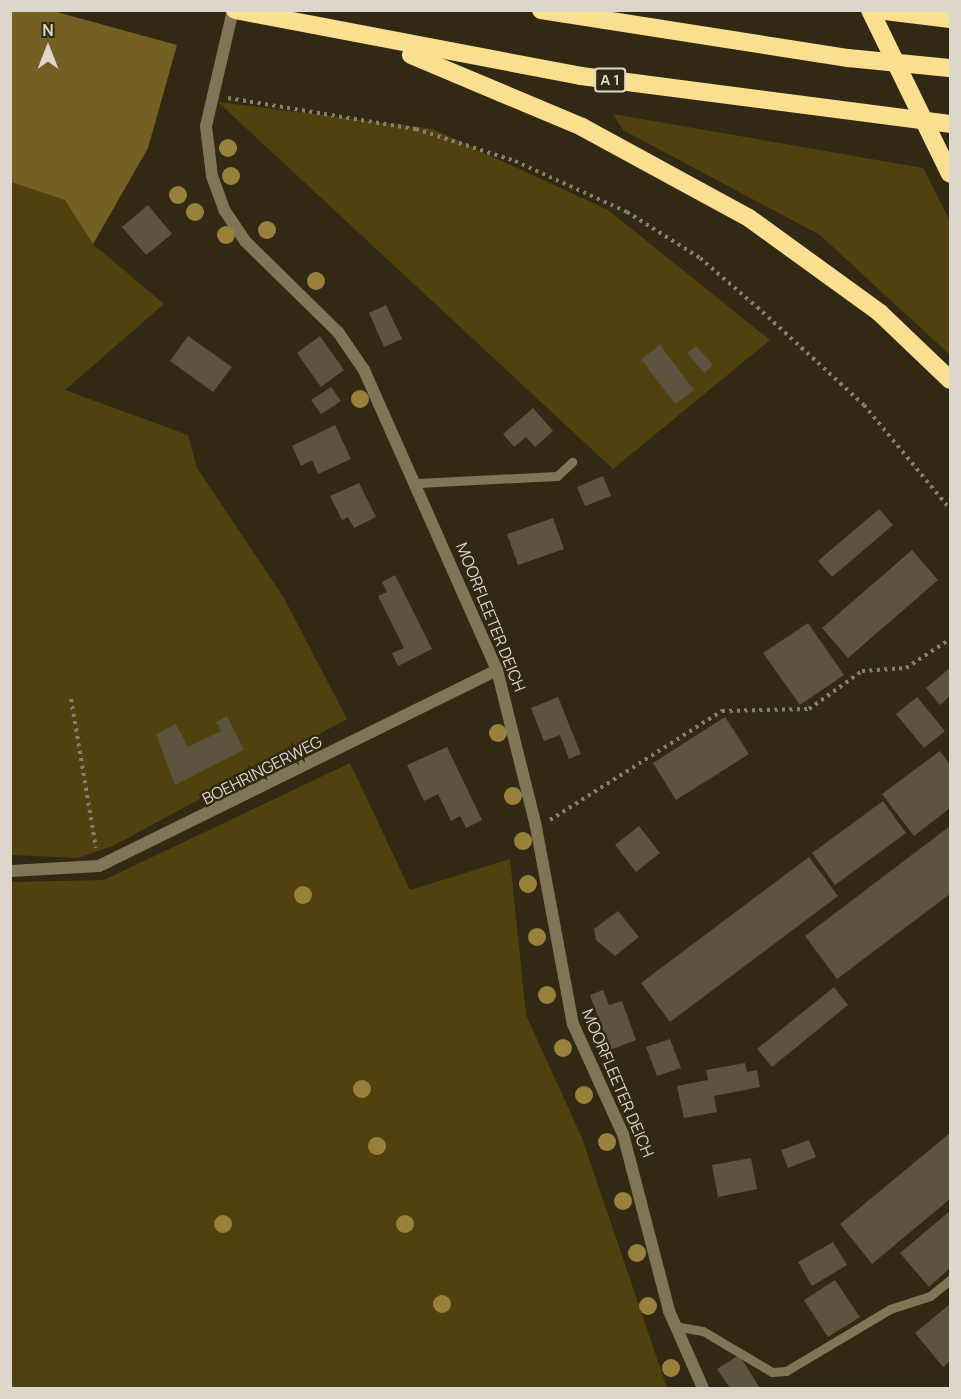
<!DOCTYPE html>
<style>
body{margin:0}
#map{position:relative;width:961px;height:1399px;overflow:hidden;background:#312914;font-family:Manrope,sans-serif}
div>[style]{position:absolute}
.green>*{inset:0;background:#51410e}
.forest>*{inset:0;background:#746023}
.building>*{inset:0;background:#5c543e}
.path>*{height:4px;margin-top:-2px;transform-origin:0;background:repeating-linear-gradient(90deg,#857f6e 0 3px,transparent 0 7.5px)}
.service>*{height:9px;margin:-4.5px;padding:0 4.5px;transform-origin:4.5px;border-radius:4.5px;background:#807557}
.minor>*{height:12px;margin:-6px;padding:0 6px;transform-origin:6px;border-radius:6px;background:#807557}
.motorway>*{height:18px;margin:-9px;padding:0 9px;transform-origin:9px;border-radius:9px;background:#fbdf90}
.trees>*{width:18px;height:18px;margin:-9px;border-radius:50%;background:#99813c}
span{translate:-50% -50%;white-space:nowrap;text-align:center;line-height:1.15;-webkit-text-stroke:5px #312914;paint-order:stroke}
.shield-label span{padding:2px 4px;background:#312914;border:2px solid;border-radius:4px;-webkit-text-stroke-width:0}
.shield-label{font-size:15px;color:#dcd7ca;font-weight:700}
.street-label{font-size:16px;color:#dcd7ca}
.frame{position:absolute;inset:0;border:12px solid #dcd7ca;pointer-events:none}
.north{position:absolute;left:18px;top:18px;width:60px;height:60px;-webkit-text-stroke:4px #312914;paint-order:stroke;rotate:0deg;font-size:16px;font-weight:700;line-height:24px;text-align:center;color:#dcd7ca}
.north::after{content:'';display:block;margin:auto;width:21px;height:27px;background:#dcd7ca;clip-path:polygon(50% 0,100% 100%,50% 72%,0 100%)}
</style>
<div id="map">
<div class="green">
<div style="clip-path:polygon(10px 62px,148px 148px,93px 244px,164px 304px,65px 390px,188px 435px,197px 468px,284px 598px,347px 719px,113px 846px,77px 858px,11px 855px)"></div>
<div style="clip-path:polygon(218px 102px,433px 129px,608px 210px,770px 340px,613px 469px)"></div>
<div style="clip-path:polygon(613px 114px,923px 168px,950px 221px,950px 355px,820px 235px,623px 130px)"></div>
<div style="clip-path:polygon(350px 763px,410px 890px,510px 859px,526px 1015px,582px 1138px,667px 1388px,11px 1388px,11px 882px,104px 880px)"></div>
</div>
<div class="forest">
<div style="clip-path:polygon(11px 10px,53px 11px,177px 45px,148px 148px,93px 244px,65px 200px,11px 182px)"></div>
</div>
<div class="building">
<div style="clip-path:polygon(148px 205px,172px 234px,146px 255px,122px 227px)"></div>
<div style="clip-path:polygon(386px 305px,402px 339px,384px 347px,369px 313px)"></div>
<div style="clip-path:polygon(188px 336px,232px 367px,213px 392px,170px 361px)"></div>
<div style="clip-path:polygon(320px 336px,344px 370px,321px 387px,297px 353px)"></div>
<div style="clip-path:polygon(660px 345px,694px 390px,675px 404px,641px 359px)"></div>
<div style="clip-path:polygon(696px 346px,713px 365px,704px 373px,687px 353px)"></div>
<div style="clip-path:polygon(331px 387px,341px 401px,321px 414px,311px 400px)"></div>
<div style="clip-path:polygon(533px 408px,553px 431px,535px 447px,526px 437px,514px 447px,503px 434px)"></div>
<div style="clip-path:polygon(335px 425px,351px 459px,318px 474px,312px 460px,301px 466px,292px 446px)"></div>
<div style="clip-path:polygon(603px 476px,611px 496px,585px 506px,577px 487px)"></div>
<div style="clip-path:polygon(359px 483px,376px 517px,354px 528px,348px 517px,342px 520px,330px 496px)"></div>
<div style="clip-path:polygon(879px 509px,893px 525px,832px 577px,818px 561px)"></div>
<div style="clip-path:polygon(553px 518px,564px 549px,518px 565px,507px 534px)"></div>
<div style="clip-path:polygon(912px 550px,938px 580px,848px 658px,822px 628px)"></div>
<div style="clip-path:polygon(395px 575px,432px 649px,398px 666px,392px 653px,404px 648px,378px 596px,387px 592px,382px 582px)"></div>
<div style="clip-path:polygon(808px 623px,844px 675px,800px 705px,763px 653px)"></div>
<div style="clip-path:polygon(950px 668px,950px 696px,940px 705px,926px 688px)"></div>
<div style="clip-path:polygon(558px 697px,581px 754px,569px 759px,560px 735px,544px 741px,531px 708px)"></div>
<div style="clip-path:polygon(917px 697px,945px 731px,924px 748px,896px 714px)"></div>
<div style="clip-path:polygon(227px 716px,244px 750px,175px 785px,156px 734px,176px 724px,188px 747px,221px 731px,216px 722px)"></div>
<div style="clip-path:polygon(725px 717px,749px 754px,676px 800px,653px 763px)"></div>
<div style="clip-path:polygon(447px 747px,482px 820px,466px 828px,460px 816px,451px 821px,438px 794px,424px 801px,407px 765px)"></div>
<div style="clip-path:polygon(940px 751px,950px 765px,950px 808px,914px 836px,882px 794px)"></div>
<div style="clip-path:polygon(883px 801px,906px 833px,835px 885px,812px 853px)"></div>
<div style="clip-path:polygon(639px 826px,660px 853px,636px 872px,615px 845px)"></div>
<div style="clip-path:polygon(950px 826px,950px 894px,837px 979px,805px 936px)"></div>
<div style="clip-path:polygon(809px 857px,838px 896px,670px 1022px,641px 983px)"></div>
<div style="clip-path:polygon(618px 911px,639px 937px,615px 956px,596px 940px,594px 929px)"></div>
<div style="clip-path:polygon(834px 987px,848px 1005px,772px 1067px,757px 1049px)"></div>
<div style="clip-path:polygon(603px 990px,609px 1005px,622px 1001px,636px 1040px,610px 1050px,590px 995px)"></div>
<div style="clip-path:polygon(670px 1039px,681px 1068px,657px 1076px,646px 1047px)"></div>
<div style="clip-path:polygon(745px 1063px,747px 1072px,757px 1070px,760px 1087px,714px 1096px,717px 1112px,684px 1118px,677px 1086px,708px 1080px,706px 1070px)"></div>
<div style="clip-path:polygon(950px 1133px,950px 1199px,872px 1264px,840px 1224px)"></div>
<div style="clip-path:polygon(809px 1140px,816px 1157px,788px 1168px,781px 1150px)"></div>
<div style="clip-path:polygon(751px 1158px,757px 1189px,718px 1197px,712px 1165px)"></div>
<div style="clip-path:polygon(950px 1211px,950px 1268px,929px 1287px,900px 1253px)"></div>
<div style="clip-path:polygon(833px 1242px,847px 1265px,812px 1286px,798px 1262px)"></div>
<div style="clip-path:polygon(835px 1280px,860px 1317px,828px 1337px,804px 1300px)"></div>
<div style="clip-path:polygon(950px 1304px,950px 1361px,943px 1367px,915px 1333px)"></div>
<div style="clip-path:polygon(739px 1355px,760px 1388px,730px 1388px,717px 1369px)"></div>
</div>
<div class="path">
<div style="left:228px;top:98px;width:191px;rotate:9.4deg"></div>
<div style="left:416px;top:129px;width:104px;rotate:17.9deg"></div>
<div style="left:515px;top:161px;width:123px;rotate:24.5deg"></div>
<div style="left:627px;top:212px;width:86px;rotate:32.2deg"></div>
<div style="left:700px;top:258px;width:75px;rotate:40.7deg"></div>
<div style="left:757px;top:307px;width:145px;rotate:42.5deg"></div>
<div style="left:864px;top:405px;width:135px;rotate:50.4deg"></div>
<div style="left:71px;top:699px;width:151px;rotate:80.5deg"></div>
<div style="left:550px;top:820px;width:204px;rotate:-32.4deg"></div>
<div style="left:722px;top:711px;width:87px;rotate:-1.3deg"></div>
<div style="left:809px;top:709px;width:65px;rotate:-35.6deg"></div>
<div style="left:862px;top:671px;width:44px;rotate:-3.9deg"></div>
<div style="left:906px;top:668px;width:53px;rotate:-33.4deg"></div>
</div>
<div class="service">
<div style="left:418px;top:483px;width:139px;rotate:-2.9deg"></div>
<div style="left:557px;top:476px;width:21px;rotate:-43deg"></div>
<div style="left:674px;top:1326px;width:29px;rotate:10deg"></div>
<div style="left:703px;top:1331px;width:80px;rotate:30.7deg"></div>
<div style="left:772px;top:1372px;width:14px;rotate:-4deg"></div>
<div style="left:786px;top:1371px;width:121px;rotate:-30.8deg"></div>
<div style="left:890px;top:1309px;width:42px;rotate:-18deg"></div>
<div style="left:930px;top:1296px;width:26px;rotate:-39deg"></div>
</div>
<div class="minor">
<div style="left:233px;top:10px;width:119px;rotate:103.1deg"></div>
<div style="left:206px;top:126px;width:50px;rotate:83.2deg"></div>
<div style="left:212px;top:176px;width:37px;rotate:70deg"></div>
<div style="left:225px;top:211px;width:36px;rotate:56deg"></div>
<div style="left:245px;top:241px;width:130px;rotate:44.4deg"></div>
<div style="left:338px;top:332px;width:46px;rotate:55.6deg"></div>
<div style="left:364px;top:370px;width:328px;rotate:66.1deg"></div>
<div style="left:497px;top:670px;width:162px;rotate:76deg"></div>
<div style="left:536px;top:827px;width:200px;rotate:79.4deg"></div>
<div style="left:573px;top:1024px;width:121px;rotate:65.6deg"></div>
<div style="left:623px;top:1134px;width:183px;rotate:75.4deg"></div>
<div style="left:669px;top:1311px;width:84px;rotate:66.2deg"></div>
<div style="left:10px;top:871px;width:89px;rotate:-3.2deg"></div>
<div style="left:99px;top:866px;width:444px;rotate:-26.2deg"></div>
</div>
<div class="motorway">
<div style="left:235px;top:10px;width:352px;rotate:10.8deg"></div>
<div style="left:581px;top:76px;width:372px;rotate:7.4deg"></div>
<div style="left:541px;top:10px;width:311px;rotate:8.9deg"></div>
<div style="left:848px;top:58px;width:102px;rotate:5.6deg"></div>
<div style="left:870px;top:10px;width:182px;rotate:64deg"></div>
<div style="left:877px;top:10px;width:74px;rotate:7deg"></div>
<div style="left:411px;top:55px;width:186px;rotate:22.8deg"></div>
<div style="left:582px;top:127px;width:190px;rotate:28.6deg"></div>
<div style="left:749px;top:218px;width:162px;rotate:35.9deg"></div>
<div style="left:880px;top:313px;width:97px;rotate:43.7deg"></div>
</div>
<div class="trees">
<div style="left:228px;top:148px"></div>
<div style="left:231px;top:176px"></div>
<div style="left:178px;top:195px"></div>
<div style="left:195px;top:212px"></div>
<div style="left:267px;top:230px"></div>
<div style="left:226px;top:235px"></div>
<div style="left:316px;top:281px"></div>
<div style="left:360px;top:399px"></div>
<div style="left:498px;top:733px"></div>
<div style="left:513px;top:796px"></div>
<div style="left:523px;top:841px"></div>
<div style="left:528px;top:884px"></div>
<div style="left:303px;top:895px"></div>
<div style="left:537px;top:937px"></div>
<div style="left:547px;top:995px"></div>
<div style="left:563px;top:1048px"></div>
<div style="left:362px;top:1089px"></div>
<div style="left:584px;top:1095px"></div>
<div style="left:607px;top:1142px"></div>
<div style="left:377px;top:1146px"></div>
<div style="left:623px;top:1201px"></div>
<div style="left:223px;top:1224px"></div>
<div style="left:405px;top:1224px"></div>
<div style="left:637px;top:1253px"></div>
<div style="left:442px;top:1304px"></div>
<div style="left:648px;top:1306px"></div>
<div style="left:671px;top:1368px"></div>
</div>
<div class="shield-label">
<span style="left:610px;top:80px">A 1</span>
</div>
<div class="street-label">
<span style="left:491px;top:617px;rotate:68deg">MOORFLEETER DEICH</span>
<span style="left:262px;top:770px;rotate:-27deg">BOEHRINGERWEG</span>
<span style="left:618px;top:1083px;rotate:67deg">MOORFLEETER DEICH</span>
</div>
<div class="frame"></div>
<div class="north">N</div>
</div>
